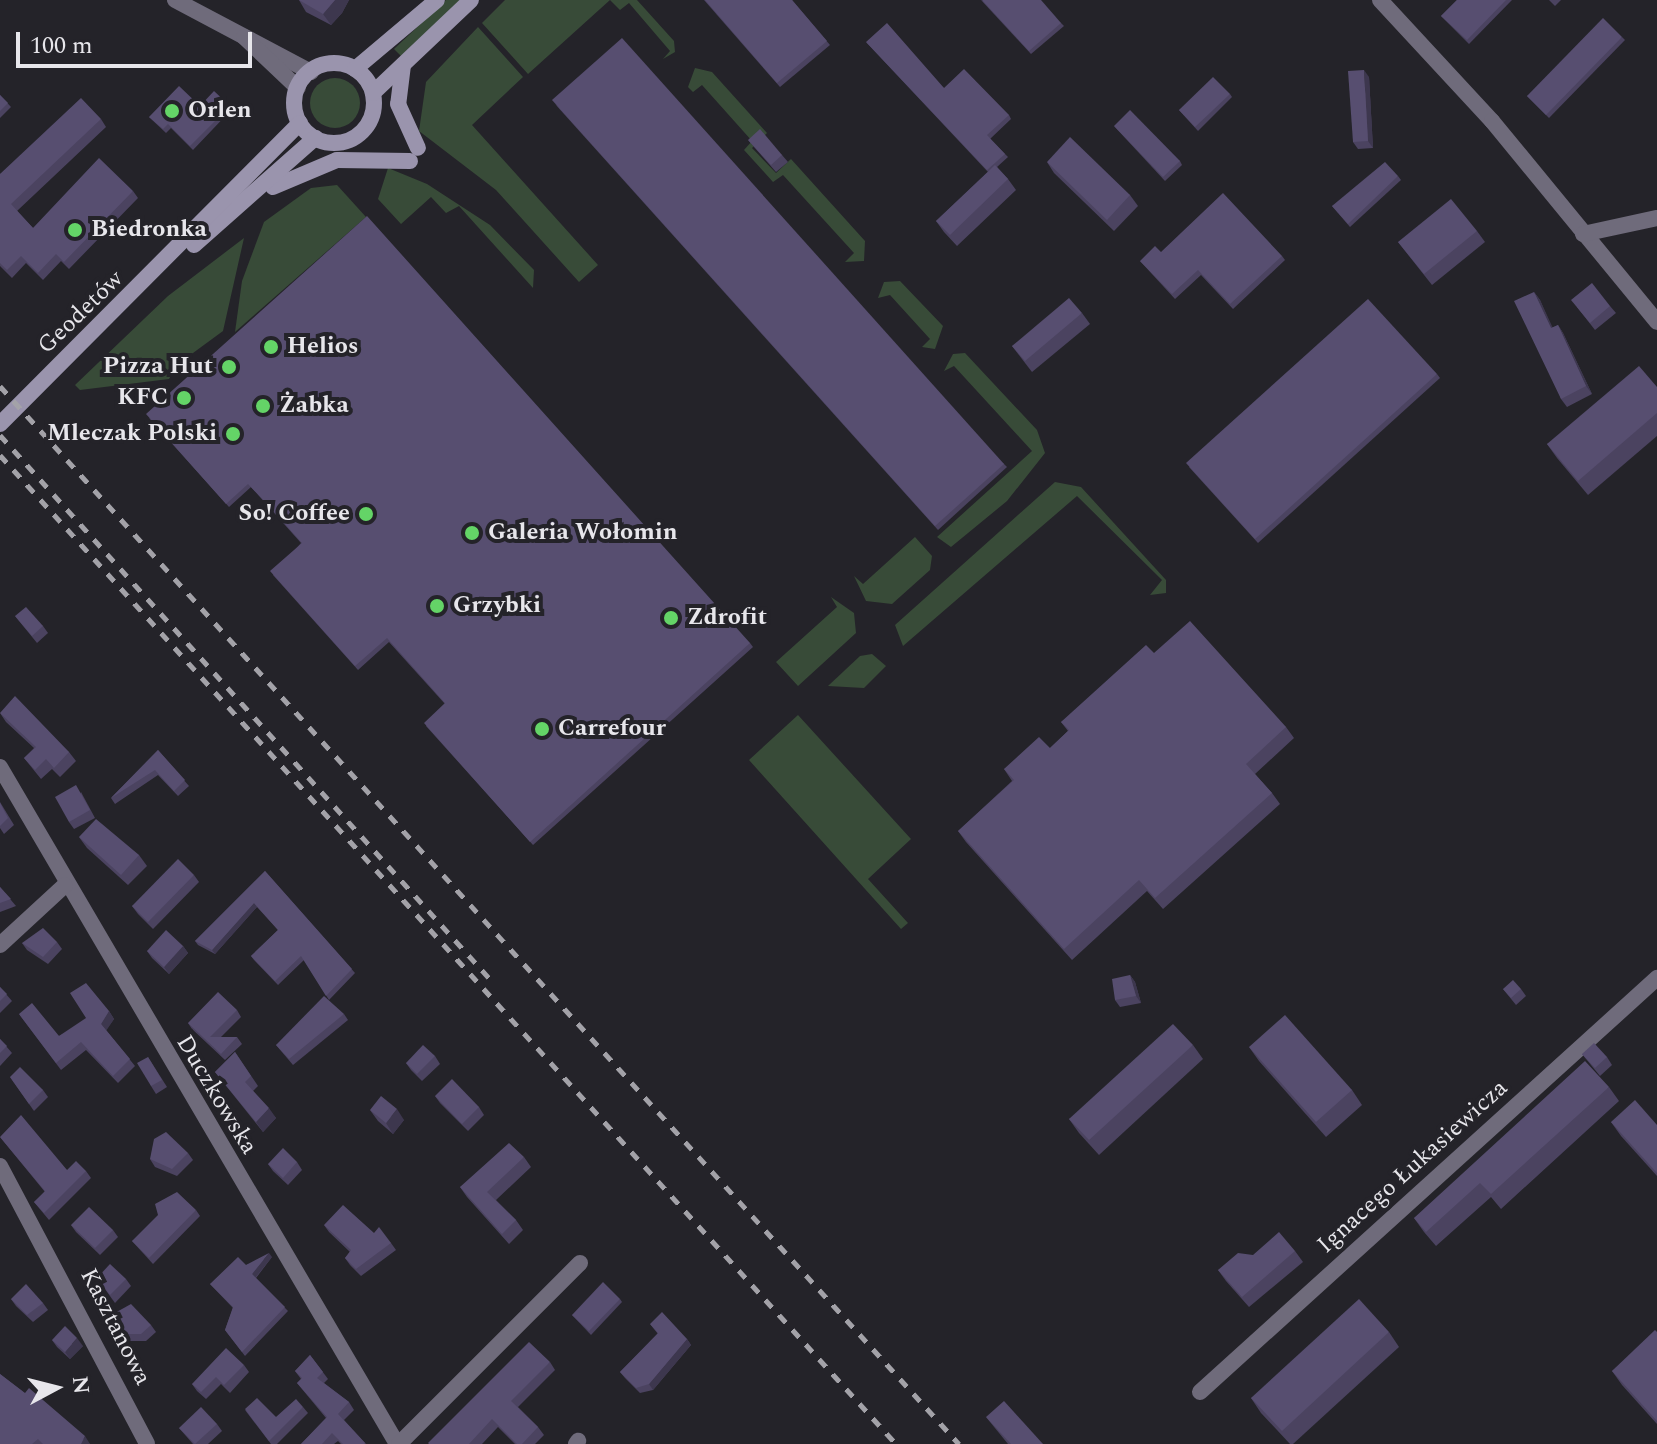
<!DOCTYPE html>
<meta charset="utf-8">
<style>
body{margin:0}
#map{position:relative;width:1657px;height:1444px;overflow:hidden;background:#242329;font-family:Spectral,serif}
div>[style]{position:absolute}
.green>*{inset:0;background:#384b38}
.round{border-radius:50%}
.minor>*{height:16px;margin:-8px;padding:0 8px;transform-origin:8px;border-radius:8px;background:#6f6b7b}
.tertiary>*{height:16px;margin:-8px;padding:0 8px;transform-origin:8px;border-radius:8px;background:#6f6b7b}
.secondary>*{height:16px;margin:-8px;padding:0 8px;transform-origin:8px;border-radius:8px;background:#9a94ad}
.secondary>.ring{margin:-8px;padding:0;box-sizing:content-box;background:none;border:16px solid #9a94ad;border-radius:50%}
.rail>*{height:5px;margin-top:-2.5px;transform-origin:0;background:repeating-linear-gradient(90deg,#a3a2a8 0 10px,transparent 0 20px)}
.wall>*{inset:0;background:#4b4360}
.shaded-wall>*{inset:0;background:#3d374e}
.building>*{inset:0;background:#574e70}
.dots>*{width:22px;height:22px;translate:-50% -50%;box-sizing:border-box;border:4px solid #242329;border-radius:50%}
span{translate:-50% -50%;white-space:nowrap;text-align:center;line-height:1.15;-webkit-text-stroke:8px #242329;paint-order:stroke}
.poi-label{font-size:24px;color:#e7e6eb;font-weight:700}
.left{translate:0 -50%;text-align:left}
.right{translate:-100% -50%;text-align:right}
.street-label{font-size:24px;color:#e7e6eb}
.north{position:absolute;left:16px;top:1348px;width:80px;height:80px;-webkit-text-stroke:6px #242329;paint-order:stroke;rotate:83deg;font-size:22px;font-weight:700;line-height:32px;text-align:center;color:#e7e6eb}
.north::after{content:'';display:block;margin:auto;width:28px;height:36px;background:#e7e6eb;clip-path:polygon(50% 0,100% 100%,50% 72%,0 100%)}
.scale{position:absolute;left:16px;top:32px;width:236px;height:36px;box-sizing:border-box;border:4px solid #e7e6eb;border-top:0;padding-left:10px;font-size:24px;line-height:28px;white-space:nowrap;color:#e7e6eb;-webkit-text-stroke:6px #242329;paint-order:stroke}
</style>
<div id="map">
<div class="green">
<div style="clip-path:polygon(446px 0,460px 0,401px 56px,394px 49px)"></div>
<div style="clip-path:polygon(505px 0,637px 0,674px 41px,675px 52px,663px 59px,670px 51px,629px 3px,620px 10px,610px 0,528px 74px,482px 23px)"></div>
<div style="clip-path:polygon(478px 27px,523px 77px,472px 125px,598px 265px,579px 282px,496px 190px,419px 131px,426px 82px)"></div>
<div style="clip-path:polygon(695px 68px,712px 72px,767px 133px,752px 148px,776px 173px,791px 159px,865px 241px,864px 261px,845px 262px,854px 253px,783px 175px,773px 182px,744px 150px,752px 141px,702px 85px,693px 92px,688px 87px)"></div>
<div class="round" style="left:310px;top:78px;width:50px;height:50px"></div>
<div style="clip-path:polygon(388px 168px,427px 184px,490px 225px,534px 270px,533px 288px,459px 206px,446px 213px,431px 197px,401px 224px,378px 199px)"></div>
<div style="clip-path:polygon(337px 185px,366px 217px,235px 332px,242px 281px,264px 222px,311px 188px)"></div>
<div style="clip-path:polygon(244px 238px,223px 331px,178px 364px,169px 379px,80px 390px,75px 385px,168px 296px)"></div>
<div style="clip-path:polygon(900px 281px,943px 326px,935px 349px,922px 347px,930px 339px,890px 295px,878px 298px,884px 282px)"></div>
<div style="clip-path:polygon(965px 353px,1037px 430px,1045px 453px,1007px 501px,951px 547px,937px 537px,1032px 451px,954px 366px,944px 371px,953px 354px)"></div>
<div style="clip-path:polygon(1055px 482px,1081px 487px,1166px 580px,1166px 593px,1150px 595px,1162px 580px,1077px 496px,903px 646px,895px 625px)"></div>
<div style="clip-path:polygon(915px 537px,932px 556px,930px 570px,892px 604px,866px 601px,854px 576px,863px 584px)"></div>
<div style="clip-path:polygon(831px 597px,854px 613px,856px 633px,798px 686px,776px 662px,837px 607px)"></div>
<div style="clip-path:polygon(872px 654px,886px 666px,864px 688px,828px 686px,860px 656px)"></div>
<div style="clip-path:polygon(798px 715px,911px 839px,868px 879px,908px 923px,901px 929px,749px 760px)"></div>
</div>
<div class="minor">
<div style="left:1380px;top:0;width:165px;rotate:47.2deg"></div>
<div style="left:1492px;top:121px;width:260px;rotate:50.6deg"></div>
<div style="left:1583px;top:234px;width:76px;rotate:-12.2deg"></div>
<div style="left:0;top:767px;width:785px;rotate:59.61deg"></div>
<div style="left:0;top:945px;width:88px;rotate:-42.7deg"></div>
<div style="left:0;top:1166px;width:314px;rotate:62.1deg"></div>
<div style="left:1200px;top:1392px;width:617px;rotate:-42.17deg"></div>
<div style="left:399px;top:1444px;width:256px;rotate:-45deg"></div>
<div style="left:576px;top:1444px;width:4px;rotate:-56deg"></div>
</div>
<div class="tertiary">
<div style="left:175px;top:0;width:154px;rotate:27.9deg"></div>
<div style="left:244px;top:37px;width:74px;rotate:43.4deg"></div>
</div>
<div class="secondary">
<div class="ring" style="left:294px;top:63px;width:64px;height:64px"></div>
<div style="left:403px;top:65px;width:39px;rotate:97deg"></div>
<div style="left:398px;top:104px;width:48px;rotate:65.6deg"></div>
<div style="left:355px;top:69px;width:107px;rotate:-40.1deg"></div>
<div style="left:373px;top:93px;width:135px;rotate:-43.5deg"></div>
<div style="left:273px;top:187px;width:69px;rotate:-22.9deg"></div>
<div style="left:337px;top:160px;width:73px;rotate:0.8deg"></div>
<div style="left:194px;top:245px;width:162px;rotate:-41.5deg"></div>
<div style="left:0;top:424px;width:425px;rotate:-45.1deg"></div>
</div>
<div class="rail">
<div style="left:0;top:386px;width:1428px;rotate:47.81deg"></div>
<div style="left:0;top:435px;width:732px;rotate:47.99deg"></div>
<div style="left:0;top:455px;width:1335px;rotate:47.82deg"></div>
</div>
<div class="wall">
<div style="clip-path:polygon(299px 0,349px 0,342px 13px,331px 25px,306px 12px)"></div>
<div style="clip-path:polygon(704px 0,792px 0,830px 45px,780px 87px)"></div>
<div style="clip-path:polygon(981px 0,1061px 23px,1064px 26px,1031px 54px)"></div>
<div style="clip-path:polygon(1457px 0,1512px 0,1469px 44px,1441px 16px)"></div>
<div style="clip-path:polygon(1549px 0,1561px 0,1555px 6px)"></div>
<div style="clip-path:polygon(1622px 37px,1625px 40px,1549px 118px,1527px 96px)"></div>
<div style="clip-path:polygon(866px 42px,944px 88px,1009px 115px,1011px 119px,990px 139px,1008px 157px,997px 167px,1008px 179px,1016px 190px,957px 246px,944px 232px,936px 221px,988px 172px)"></div>
<div style="clip-path:polygon(1369px 77px,1373px 148px,1358px 149px,1353px 142px)"></div>
<div style="clip-path:polygon(1230px 94px,1232px 97px,1198px 131px,1179px 110px)"></div>
<div style="clip-path:polygon(0 95px,11px 107px,0 118px)"></div>
<div style="clip-path:polygon(555px 104px,1004px 464px,1007px 467px,938px 530px)"></div>
<div style="clip-path:polygon(200px 106px,230px 106px,232px 109px,193px 150px,171px 128px,166px 133px,149px 117px)"></div>
<div style="clip-path:polygon(101px 119px,106px 127px,17px 211px,33px 228px,133px 191px,138px 198px,69px 269px,61px 261px,43px 280px,26px 263px,12px 278px,0 266px,0 174px)"></div>
<div style="clip-path:polygon(1114px 126px,1180px 161px,1182px 165px,1165px 181px)"></div>
<div style="clip-path:polygon(748px 140px,782px 155px,788px 162px,776px 172px)"></div>
<div style="clip-path:polygon(1047px 162px,1130px 195px,1138px 206px,1114px 231px,1054px 173px)"></div>
<div style="clip-path:polygon(1398px 176px,1401px 180px,1350px 227px,1332px 206px)"></div>
<div style="clip-path:polygon(1477px 231px,1485px 242px,1432px 285px,1398px 242px)"></div>
<div style="clip-path:polygon(1282px 256px,1285px 260px,1233px 309px,1201px 275px,1175px 299px,1140px 261px)"></div>
<div style="clip-path:polygon(1534px 292px,1540px 300px,1552px 328px,1558px 325px,1563px 333px,1592px 394px,1567px 407px,1561px 399px)"></div>
<div style="clip-path:polygon(1610px 306px,1616px 313px,1595px 330px,1577px 307px)"></div>
<div style="clip-path:polygon(1082px 313px,1090px 324px,1032px 372px,1012px 346px)"></div>
<div style="clip-path:polygon(1437px 374px,1440px 378px,1258px 543px,1189px 467px)"></div>
<div style="clip-path:polygon(1657px 387px,1657px 436px,1588px 495px,1557px 458px,1547px 444px)"></div>
<div style="clip-path:polygon(149px 418px,750px 643px,753px 647px,533px 845px,426px 726px,445px 704px,389px 642px,358px 670px,273px 575px,301px 543px,251px 487px,229px 507px)"></div>
<div style="clip-path:polygon(15px 616px,43px 626px,48px 633px,37px 643px)"></div>
<div style="clip-path:polygon(1154px 653px,1286px 727px,1294px 738px,1255px 774px,1272px 793px,1280px 804px,1163px 909px,1147px 891px,1072px 960px,966px 842px,958px 831px,1012px 781px,1004px 769px,1050px 748px,1068px 731px,1061px 722px)"></div>
<div style="clip-path:polygon(0 713px,69px 752px,76px 761px,60px 777px,52px 769px,41px 779px,24px 758px,34px 748px,6px 722px)"></div>
<div style="clip-path:polygon(158px 750px,189px 786px,178px 796px,158px 775px,115px 804px,111px 798px)"></div>
<div style="clip-path:polygon(81px 792px,95px 818px,74px 829px,69px 822px)"></div>
<div style="clip-path:polygon(0 802px,14px 825px,4px 834px,0 828px)"></div>
<div style="clip-path:polygon(79px 837px,139px 855px,147px 866px,128px 885px,87px 848px)"></div>
<div style="clip-path:polygon(265px 871px,355px 973px,329px 1000px,304px 960px,278px 985px,254px 960px,251px 956px,278px 930px,257px 907px,215px 954px,198px 945px,195px 941px)"></div>
<div style="clip-path:polygon(194px 875px,199px 882px,153px 929px,138px 914px,132px 906px)"></div>
<div style="clip-path:polygon(0 887px,16px 906px,0 912px)"></div>
<div style="clip-path:polygon(57px 942px,62px 949px,48px 964px,27px 950px,22px 943px)"></div>
<div style="clip-path:polygon(183px 946px,188px 953px,169px 974px,152px 958px,147px 951px)"></div>
<div style="clip-path:polygon(1130px 975px,1135px 982px,1141px 1003px,1120px 1007px,1115px 1000px)"></div>
<div style="clip-path:polygon(0 987px,12px 1001px,0 1013px)"></div>
<div style="clip-path:polygon(1503px 989px,1521px 989px,1526px 996px,1516px 1005px)"></div>
<div style="clip-path:polygon(237px 1010px,241px 1017px,221px 1037px,237px 1037px,242px 1044px,225px 1060px,192px 1029px,188px 1023px)"></div>
<div style="clip-path:polygon(109px 1011px,114px 1019px,106px 1030px,135px 1066px,118px 1083px,86px 1050px,61px 1070px,19px 1014px,59px 1036px)"></div>
<div style="clip-path:polygon(344px 1014px,348px 1020px,293px 1065px,276px 1045px)"></div>
<div style="clip-path:polygon(0 1039px,12px 1053px,0 1066px)"></div>
<div style="clip-path:polygon(1193px 1045px,1203px 1059px,1099px 1155px,1079px 1133px,1069px 1119px)"></div>
<div style="clip-path:polygon(1249px 1047px,1352px 1090px,1362px 1105px,1326px 1137px,1259px 1061px)"></div>
<div style="clip-path:polygon(235px 1052px,258px 1086px,253px 1091px,276px 1118px,263px 1132px,215px 1072px)"></div>
<div style="clip-path:polygon(1582px 1054px,1607px 1057px,1612px 1065px,1600px 1076px)"></div>
<div style="clip-path:polygon(435px 1056px,440px 1064px,422px 1081px,411px 1070px,406px 1063px)"></div>
<div style="clip-path:polygon(148px 1057px,167px 1087px,156px 1094px,151px 1086px)"></div>
<div style="clip-path:polygon(10px 1077px,43px 1090px,48px 1097px,34px 1111px)"></div>
<div style="clip-path:polygon(1609px 1087px,1619px 1101px,1501px 1209px,1491px 1197px,1436px 1246px,1424px 1232px,1414px 1218px)"></div>
<div style="clip-path:polygon(435px 1096px,479px 1107px,484px 1115px,468px 1131px,440px 1103px)"></div>
<div style="clip-path:polygon(370px 1110px,404px 1120px,393px 1134px,378px 1121px)"></div>
<div style="clip-path:polygon(1611px 1122px,1657px 1125px,1657px 1176px,1621px 1136px)"></div>
<div style="clip-path:polygon(0 1137px,67px 1170px,86px 1171px,91px 1178px,49px 1220px,34px 1202px,45px 1192px)"></div>
<div style="clip-path:polygon(188px 1153px,193px 1160px,177px 1176px,155px 1167px,150px 1159px)"></div>
<div style="clip-path:polygon(524px 1157px,531px 1167px,496px 1200px,516px 1220px,523px 1230px,509px 1244px,467px 1197px,460px 1187px)"></div>
<div style="clip-path:polygon(297px 1162px,302px 1170px,288px 1185px,273px 1171px,268px 1164px)"></div>
<div style="clip-path:polygon(196px 1210px,200px 1216px,153px 1264px,132px 1241px)"></div>
<div style="clip-path:polygon(71px 1225px,113px 1230px,118px 1237px,100px 1255px,76px 1232px)"></div>
<div style="clip-path:polygon(324px 1225px,374px 1233px,391px 1243px,396px 1250px,361px 1276px,350px 1265px,345px 1258px,350px 1252px,329px 1232px)"></div>
<div style="clip-path:polygon(1295px 1251px,1303px 1262px,1249px 1307px,1226px 1281px,1218px 1270px,1253px 1255px)"></div>
<div style="clip-path:polygon(272px 1257px,256px 1278px,288px 1311px,245px 1356px,225px 1330px,233px 1308px,210px 1284px,246px 1265px)"></div>
<div style="clip-path:polygon(97px 1278px,126px 1279px,131px 1286px,115px 1303px)"></div>
<div style="clip-path:polygon(11px 1299px,43px 1303px,48px 1310px,33px 1322px,16px 1306px)"></div>
<div style="clip-path:polygon(620px 1299px,622px 1302px,591px 1335px,572px 1315px)"></div>
<div style="clip-path:polygon(104px 1319px,151px 1325px,156px 1332px,146px 1341px,126px 1341px,110px 1327px)"></div>
<div style="clip-path:polygon(650px 1324px,687px 1339px,691px 1345px,653px 1390px,640px 1393px,625px 1378px,620px 1372px,658px 1334px)"></div>
<div style="clip-path:polygon(1389px 1332px,1399px 1347px,1293px 1444px,1290px 1444px,1261px 1413px,1251px 1398px)"></div>
<div style="clip-path:polygon(1657px 1332px,1657px 1424px,1622px 1385px,1612px 1371px)"></div>
<div style="clip-path:polygon(52px 1340px,83px 1346px,70px 1359px,57px 1347px)"></div>
<div style="clip-path:polygon(310px 1355px,328px 1379px,324px 1383px,349px 1402px,354px 1410px,344px 1420px,366px 1444px,341px 1444px,338px 1441px,334px 1444px,301px 1444px,326px 1418px,297px 1383px,301px 1379px,295px 1371px)"></div>
<div style="clip-path:polygon(550px 1362px,555px 1370px,518px 1407px,538px 1427px,544px 1435px,535px 1444px,515px 1444px,498px 1427px,482px 1444px,429px 1444px)"></div>
<div style="clip-path:polygon(244px 1365px,249px 1372px,230px 1393px,221px 1384px,206px 1399px,197px 1391px,192px 1384px)"></div>
<div style="clip-path:polygon(0 1374px,90px 1444px,0 1444px)"></div>
<div style="clip-path:polygon(303px 1407px,308px 1413px,277px 1444px,271px 1444px,245px 1410px,276px 1417px)"></div>
<div style="clip-path:polygon(986px 1417px,1043px 1444px,1008px 1444px)"></div>
<div style="clip-path:polygon(217px 1424px,222px 1431px,208px 1444px,193px 1444px,179px 1428px)"></div>
</div>
<div class="shaded-wall">
<div style="clip-path:polygon(335px 0,349px 0,342px 13px,331px 25px,323px 14px)"></div>
<div style="clip-path:polygon(1364px 70px,1369px 77px,1373px 148px,1368px 141px)"></div>
<div style="clip-path:polygon(1534px 292px,1540px 300px,1557px 337px,1551px 328px)"></div>
<div style="clip-path:polygon(1558px 325px,1563px 333px,1592px 394px,1586px 386px)"></div>
<div style="clip-path:polygon(254px 903px,257px 907px,215px 954px,212px 950px)"></div>
<div style="clip-path:polygon(183px 946px,188px 953px,169px 974px,164px 967px)"></div>
<div style="clip-path:polygon(1130px 975px,1135px 982px,1141px 1003px,1136px 996px)"></div>
<div style="clip-path:polygon(109px 1011px,114px 1019px,106px 1031px,101px 1024px)"></div>
<div style="clip-path:polygon(269px 1108px,276px 1118px,263px 1132px,256px 1122px)"></div>
<div style="clip-path:polygon(397px 1109px,404px 1120px,393px 1134px,386px 1123px)"></div>
<div style="clip-path:polygon(269px 1253px,272px 1257px,255px 1278px,252px 1274px)"></div>
<div style="clip-path:polygon(77px 1338px,83px 1346px,70px 1359px,65px 1352px)"></div>
<div style="clip-path:polygon(687px 1339px,691px 1345px,653px 1390px,649px 1384px)"></div>
<div style="clip-path:polygon(85px 1436px,90px 1444px,81px 1444px)"></div>
</div>
<div class="building">
<div style="clip-path:polygon(299px 0,335px 0,323px 14px)"></div>
<div style="clip-path:polygon(705px 0,792px 0,827px 41px,777px 83px)"></div>
<div style="clip-path:polygon(982px 0,1041px 0,1061px 23px,1029px 51px)"></div>
<div style="clip-path:polygon(1457px 0,1506px 0,1467px 40px,1441px 16px)"></div>
<div style="clip-path:polygon(1603px 18px,1622px 37px,1546px 115px,1527px 96px)"></div>
<div style="clip-path:polygon(887px 23px,944px 88px,964px 69px,1009px 115px,987px 135px,1005px 154px,987px 170px,866px 42px)"></div>
<div style="clip-path:polygon(622px 38px,1004px 464px,935px 526px,552px 100px)"></div>
<div style="clip-path:polygon(1364px 70px,1368px 141px,1353px 142px,1348px 71px)"></div>
<div style="clip-path:polygon(1213px 77px,1230px 94px,1195px 127px,1179px 110px)"></div>
<div style="clip-path:polygon(179px 86px,200px 106px,214px 91px,230px 106px,190px 146px,168px 124px,163px 129px,149px 117px)"></div>
<div style="clip-path:polygon(0 95px,8px 103px,0 111px)"></div>
<div style="clip-path:polygon(81px 98px,101px 119px,11px 204px,33px 228px,99px 158px,133px 191px,64px 262px,56px 254px,38px 273px,21px 256px,7px 270px,0 263px,0 174px)"></div>
<div style="clip-path:polygon(1130px 110px,1180px 161px,1163px 177px,1114px 126px)"></div>
<div style="clip-path:polygon(760px 129px,782px 155px,771px 165px,748px 140px)"></div>
<div style="clip-path:polygon(1070px 137px,1130px 195px,1107px 220px,1047px 162px)"></div>
<div style="clip-path:polygon(1385px 162px,1398px 176px,1348px 224px,1332px 206px)"></div>
<div style="clip-path:polygon(995px 165px,1008px 179px,950px 235px,936px 221px)"></div>
<div style="clip-path:polygon(1223px 193px,1282px 256px,1230px 304px,1198px 270px,1172px 294px,1140px 261px,1155px 246px,1161px 252px)"></div>
<div style="clip-path:polygon(1451px 199px,1477px 231px,1424px 274px,1398px 242px)"></div>
<div style="clip-path:polygon(367px 216px,750px 643px,530px 842px,424px 723px,445px 703px,387px 638px,355px 666px,270px 571px,302px 543px,267px 504px,248px 484px,226px 504px,146px 414px)"></div>
<div style="clip-path:polygon(1592px 283px,1610px 306px,1590px 323px,1571px 300px)"></div>
<div style="clip-path:polygon(1534px 292px,1551px 328px,1558px 325px,1586px 386px,1561px 399px,1514px 301px)"></div>
<div style="clip-path:polygon(1069px 298px,1082px 313px,1025px 361px,1012px 346px)"></div>
<div style="clip-path:polygon(1368px 299px,1437px 374px,1255px 539px,1186px 463px)"></div>
<div style="clip-path:polygon(1639px 366px,1657px 387px,1657px 413px,1578px 481px,1547px 444px)"></div>
<div style="clip-path:polygon(26px 607px,43px 626px,32px 636px,15px 616px)"></div>
<div style="clip-path:polygon(1190px 621px,1286px 727px,1246px 764px,1272px 793px,1155px 898px,1139px 880px,1064px 949px,958px 831px,1014px 780px,1004px 769px,1039px 737px,1050px 748px,1069px 730px,1061px 722px,1146px 645px,1154px 653px)"></div>
<div style="clip-path:polygon(15px 696px,69px 752px,54px 768px,46px 759px,35px 770px,24px 758px,36px 747px,0 713px)"></div>
<div style="clip-path:polygon(158px 750px,185px 780px,174px 791px,155px 770px,111px 798px)"></div>
<div style="clip-path:polygon(76px 785px,90px 810px,69px 822px,55px 797px)"></div>
<div style="clip-path:polygon(0 803px,8px 818px,0 826px)"></div>
<div style="clip-path:polygon(96px 819px,139px 855px,121px 875px,79px 837px)"></div>
<div style="clip-path:polygon(178px 859px,194px 875px,148px 922px,132px 906px)"></div>
<div style="clip-path:polygon(265px 871px,352px 969px,326px 996px,301px 956px,275px 981px,251px 956px,278px 930px,254px 903px,212px 950px,195px 941px)"></div>
<div style="clip-path:polygon(0 887px,11px 899px,0 903px)"></div>
<div style="clip-path:polygon(43px 928px,57px 942px,43px 957px,22px 943px)"></div>
<div style="clip-path:polygon(166px 930px,183px 946px,164px 967px,147px 951px)"></div>
<div style="clip-path:polygon(1130px 975px,1136px 996px,1115px 1000px,1112px 979px)"></div>
<div style="clip-path:polygon(1513px 980px,1521px 989px,1511px 998px,1503px 989px)"></div>
<div style="clip-path:polygon(86px 983px,109px 1011px,101px 1024px,130px 1059px,113px 1076px,81px 1042px,56px 1063px,19px 1014px,32px 1003px,59px 1036px,86px 1018px,70px 993px)"></div>
<div style="clip-path:polygon(0 987px,7px 994px,0 1001px)"></div>
<div style="clip-path:polygon(218px 992px,237px 1010px,210px 1037px,237px 1037px,221px 1054px,188px 1023px)"></div>
<div style="clip-path:polygon(324px 996px,344px 1014px,289px 1059px,276px 1045px)"></div>
<div style="clip-path:polygon(1285px 1015px,1352px 1090px,1316px 1122px,1249px 1047px)"></div>
<div style="clip-path:polygon(1173px 1024px,1193px 1045px,1089px 1140px,1069px 1119px)"></div>
<div style="clip-path:polygon(0 1039px,7px 1046px,0 1053px)"></div>
<div style="clip-path:polygon(1594px 1043px,1607px 1057px,1595px 1068px,1582px 1054px)"></div>
<div style="clip-path:polygon(423px 1045px,435px 1056px,417px 1074px,406px 1063px)"></div>
<div style="clip-path:polygon(235px 1052px,251px 1076px,245px 1082px,269px 1108px,256px 1122px,215px 1072px)"></div>
<div style="clip-path:polygon(148px 1057px,162px 1080px,151px 1086px,137px 1063px)"></div>
<div style="clip-path:polygon(1585px 1061px,1609px 1087px,1491px 1194px,1480px 1183px,1426px 1232px,1414px 1218px)"></div>
<div style="clip-path:polygon(20px 1067px,43px 1090px,29px 1104px,10px 1077px)"></div>
<div style="clip-path:polygon(452px 1079px,479px 1107px,462px 1124px,435px 1096px)"></div>
<div style="clip-path:polygon(381px 1096px,397px 1109px,386px 1123px,370px 1110px)"></div>
<div style="clip-path:polygon(1635px 1100px,1657px 1125px,1657px 1173px,1611px 1122px)"></div>
<div style="clip-path:polygon(21px 1115px,67px 1170px,76px 1161px,86px 1171px,44px 1213px,34px 1202px,45px 1191px,0 1137px)"></div>
<div style="clip-path:polygon(166px 1132px,188px 1153px,172px 1169px,150px 1159px,154px 1139px)"></div>
<div style="clip-path:polygon(509px 1143px,524px 1157px,487px 1192px,516px 1220px,502px 1234px,460px 1187px)"></div>
<div style="clip-path:polygon(283px 1148px,297px 1162px,283px 1178px,268px 1164px)"></div>
<div style="clip-path:polygon(177px 1192px,196px 1210px,149px 1258px,132px 1241px,158px 1215px,155px 1204px)"></div>
<div style="clip-path:polygon(343px 1205px,374px 1233px,379px 1227px,391px 1243px,356px 1269px,345px 1258px,351px 1250px,324px 1225px)"></div>
<div style="clip-path:polygon(89px 1207px,113px 1230px,95px 1248px,71px 1225px)"></div>
<div style="clip-path:polygon(1279px 1232px,1295px 1251px,1242px 1297px,1218px 1270px,1238px 1253px,1253px 1255px)"></div>
<div style="clip-path:polygon(269px 1253px,252px 1274px,285px 1307px,242px 1352px,225px 1330px,233px 1307px,210px 1284px,238px 1257px,246px 1265px)"></div>
<div style="clip-path:polygon(110px 1264px,126px 1279px,110px 1295px,97px 1278px)"></div>
<div style="clip-path:polygon(603px 1282px,620px 1299px,589px 1331px,572px 1315px)"></div>
<div style="clip-path:polygon(26px 1284px,43px 1303px,27px 1315px,11px 1299px)"></div>
<div style="clip-path:polygon(1359px 1299px,1389px 1332px,1282px 1431px,1251px 1398px)"></div>
<div style="clip-path:polygon(131px 1304px,151px 1325px,141px 1334px,121px 1334px,104px 1319px)"></div>
<div style="clip-path:polygon(662px 1312px,687px 1339px,649px 1384px,636px 1388px,620px 1372px,658px 1333px,650px 1324px)"></div>
<div style="clip-path:polygon(65px 1326px,77px 1338px,65px 1352px,52px 1340px)"></div>
<div style="clip-path:polygon(1655px 1330px,1657px 1332px,1657px 1421px,1612px 1371px)"></div>
<div style="clip-path:polygon(529px 1342px,550px 1362px,511px 1401px,538px 1427px,522px 1444px,517px 1444px,492px 1419px,469px 1444px,429px 1444px,428px 1443px)"></div>
<div style="clip-path:polygon(226px 1348px,244px 1365px,224px 1385px,216px 1377px,201px 1392px,192px 1384px)"></div>
<div style="clip-path:polygon(310px 1355px,323px 1372px,317px 1378px,349px 1402px,338px 1414px,365px 1443px,364px 1444px,343px 1444px,332px 1433px,322px 1444px,301px 1444px,327px 1417px,297px 1383px,302px 1378px,295px 1371px)"></div>
<div style="clip-path:polygon(0 1374px,25px 1393px,29px 1388px,85px 1436px,81px 1444px,43px 1444px,38px 1439px,32px 1444px,0 1444px)"></div>
<div style="clip-path:polygon(257px 1398px,276px 1417px,296px 1399px,303px 1407px,269px 1441px,245px 1409px)"></div>
<div style="clip-path:polygon(1004px 1401px,1043px 1444px,1011px 1444px,986px 1417px)"></div>
<div style="clip-path:polygon(201px 1407px,217px 1424px,195px 1444px,179px 1428px)"></div>
</div>
<div class="dots">
<div style="left:172px;top:111px;background:#64d467"></div>
<div style="left:75px;top:230px;background:#64d467"></div>
<div style="left:271px;top:347px;background:#64d467"></div>
<div style="left:229px;top:367px;background:#64d467"></div>
<div style="left:184px;top:398px;background:#64d467"></div>
<div style="left:263px;top:406px;background:#64d467"></div>
<div style="left:233px;top:434px;background:#64d467"></div>
<div style="left:366px;top:514px;background:#64d467"></div>
<div style="left:472px;top:533px;background:#64d467"></div>
<div style="left:437px;top:606px;background:#64d467"></div>
<div style="left:671px;top:618px;background:#64d467"></div>
<div style="left:542px;top:729px;background:#64d467"></div>
</div>
<div class="poi-label">
<span class="left" style="left:188px;top:111px">Orlen</span>
<span class="left" style="left:91px;top:230px">Biedronka</span>
<span class="left" style="left:287px;top:347px">Helios</span>
<span class="right" style="left:213px;top:367px">Pizza Hut</span>
<span class="right" style="left:168px;top:398px">KFC</span>
<span class="left" style="left:279px;top:406px">Żabka</span>
<span class="right" style="left:217px;top:434px">Mleczak Polski</span>
<span class="right" style="left:350px;top:514px">So! Coffee</span>
<span class="left" style="left:488px;top:533px">Galeria Wołomin</span>
<span class="left" style="left:453px;top:606px">Grzybki</span>
<span class="left" style="left:687px;top:618px">Zdrofit</span>
<span class="left" style="left:558px;top:729px">Carrefour</span>
</div>
<div class="street-label">
<span style="left:81px;top:313px;rotate:-44deg">Geodetów</span>
<span style="left:216px;top:1095px;rotate:59deg">Duczkowska</span>
<span style="left:1413px;top:1167px;rotate:-42deg">Ignacego Łukasiewicza</span>
<span style="left:115px;top:1327px;rotate:63deg">Kasztanowa</span>
</div>
<div class="north">N</div>
<div class="scale">100 m</div>
</div>
